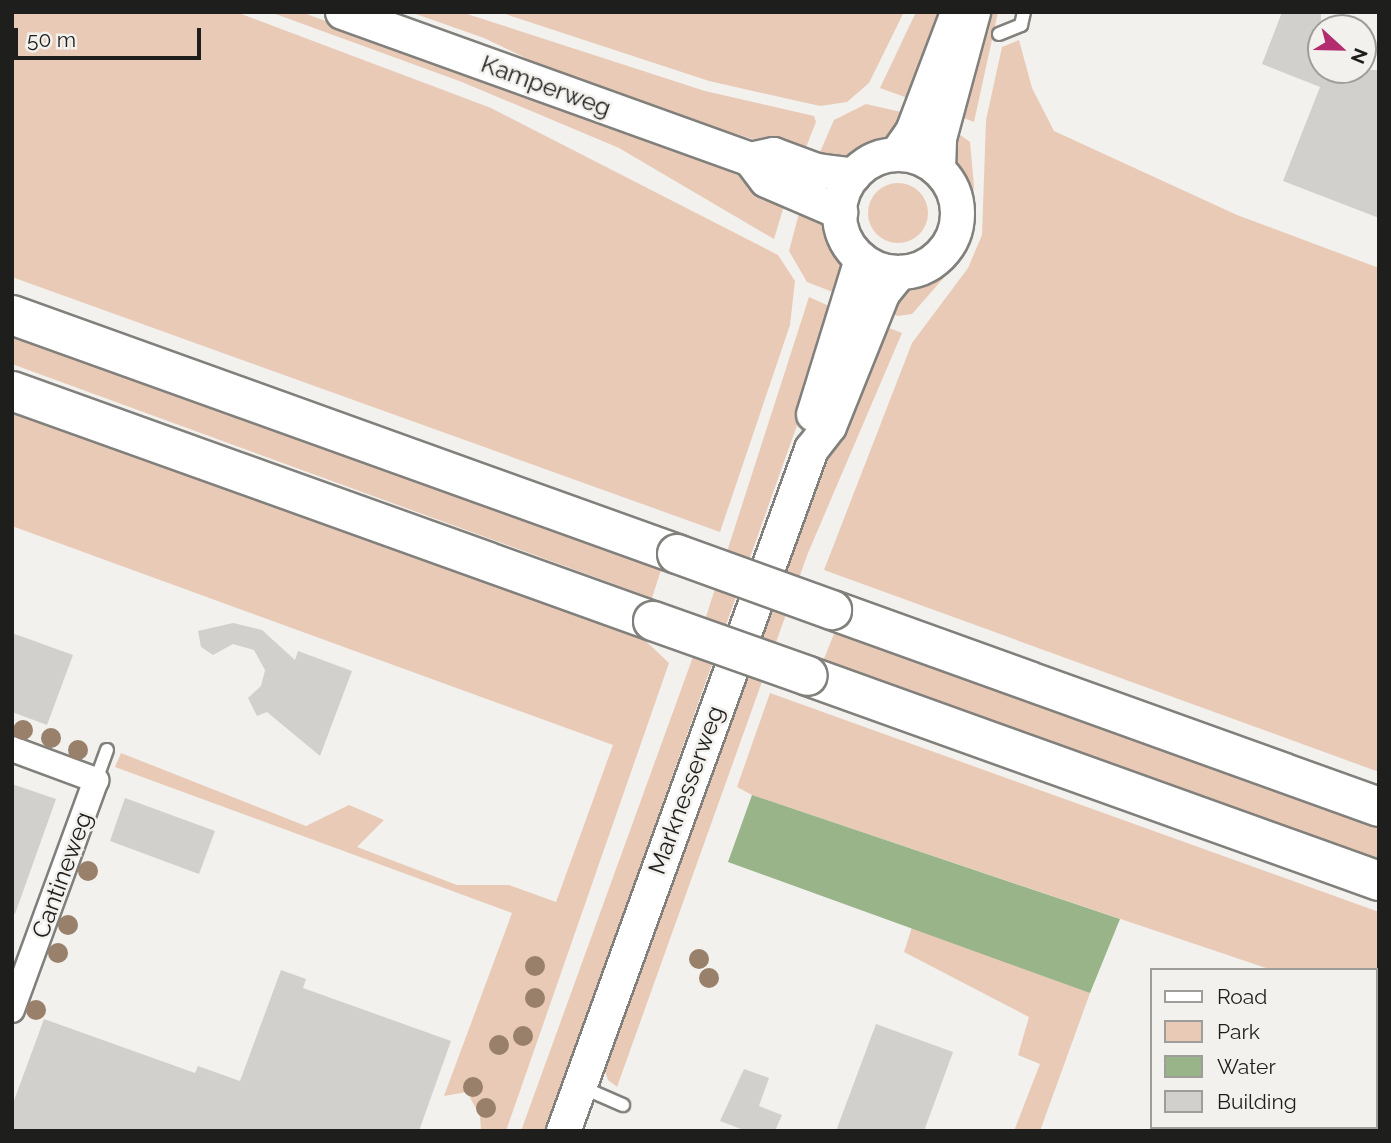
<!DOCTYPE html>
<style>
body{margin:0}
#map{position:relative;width:1391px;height:1143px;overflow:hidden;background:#f2f1ed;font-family:Raleway,sans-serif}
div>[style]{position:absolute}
.green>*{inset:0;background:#e9cab7}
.round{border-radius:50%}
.water>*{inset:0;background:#98b488}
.building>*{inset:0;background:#d2d0cd}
.roads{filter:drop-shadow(2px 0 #81807c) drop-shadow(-2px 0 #81807c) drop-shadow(0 2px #81807c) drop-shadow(0 -2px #81807c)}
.service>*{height:12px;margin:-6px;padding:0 6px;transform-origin:6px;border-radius:6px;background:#fff}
.minor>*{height:24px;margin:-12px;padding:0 12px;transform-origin:12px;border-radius:12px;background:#fff}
.secondary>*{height:33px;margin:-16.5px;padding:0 16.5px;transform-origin:16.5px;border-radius:16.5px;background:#fff}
.secondary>.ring{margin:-16.5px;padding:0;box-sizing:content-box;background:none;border:33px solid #fff;border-radius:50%}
.motorway>*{height:38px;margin:-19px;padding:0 19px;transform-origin:19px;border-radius:19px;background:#fff}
.bridges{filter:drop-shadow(2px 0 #81807c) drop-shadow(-2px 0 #81807c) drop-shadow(0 2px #81807c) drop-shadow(0 -2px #81807c)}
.motorway-bridge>*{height:38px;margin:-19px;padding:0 19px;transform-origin:19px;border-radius:19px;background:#fff}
.trees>*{width:20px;height:20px;margin:-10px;border-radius:50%;background:#98806b}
span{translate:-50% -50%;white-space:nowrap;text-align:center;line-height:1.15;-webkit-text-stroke:5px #f2f1ed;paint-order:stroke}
.street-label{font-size:24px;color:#1e1e1d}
.frame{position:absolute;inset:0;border:14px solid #1e1e1d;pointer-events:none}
.legend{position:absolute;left:1150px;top:968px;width:228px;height:161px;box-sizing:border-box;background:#f2f1ed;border:2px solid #9d9d9a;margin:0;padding:9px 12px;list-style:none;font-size:21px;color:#1e1e1d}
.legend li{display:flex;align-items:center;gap:14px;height:35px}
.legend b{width:35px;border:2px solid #9d9d9a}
.north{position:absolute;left:1307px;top:14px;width:70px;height:70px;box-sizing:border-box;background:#f2f1ed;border:2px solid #9d9d9a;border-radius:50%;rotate:112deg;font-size:19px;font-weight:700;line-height:28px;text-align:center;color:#1e1e1d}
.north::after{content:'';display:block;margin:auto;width:24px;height:32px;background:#b32c70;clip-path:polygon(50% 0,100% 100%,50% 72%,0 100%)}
.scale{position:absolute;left:14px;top:28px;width:187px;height:32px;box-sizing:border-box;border:4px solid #1e1e1d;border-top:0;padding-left:9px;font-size:21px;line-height:24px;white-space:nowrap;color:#1e1e1d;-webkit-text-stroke:5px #f2f1ed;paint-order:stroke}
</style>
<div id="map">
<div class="green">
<div style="clip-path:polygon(12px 12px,236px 12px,491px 108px,778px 255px,795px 281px,790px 325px,720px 532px,12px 277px)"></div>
<div style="clip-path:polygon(270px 12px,301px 12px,670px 147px,787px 196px,774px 239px,619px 148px,462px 82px)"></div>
<div style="clip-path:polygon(410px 12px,461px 12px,705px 91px,814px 116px,816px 122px,803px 155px,586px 87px,484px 38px)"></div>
<div style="clip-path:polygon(499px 12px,904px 12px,869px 83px,847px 102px,820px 106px,709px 81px)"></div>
<div style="clip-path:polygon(916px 12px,948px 12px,913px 100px,880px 88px)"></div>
<div style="clip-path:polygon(985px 12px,998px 12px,974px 122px,956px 115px)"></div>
<div style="clip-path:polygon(1019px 40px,1032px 88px,1054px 131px,1237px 215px,1379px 268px,1379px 772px,824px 570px,912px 343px,968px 268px,982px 235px,986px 120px,1002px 47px)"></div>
<div style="clip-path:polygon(866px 104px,910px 114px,892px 142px,843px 162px,817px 159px,834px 120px)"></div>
<div style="clip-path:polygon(951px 128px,970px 142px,974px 186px,968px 235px,948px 273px,912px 314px,898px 316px,883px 311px,903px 285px,945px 261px,962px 232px,965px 209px,951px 165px)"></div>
<div class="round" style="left:868px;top:183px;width:60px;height:60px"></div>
<div style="clip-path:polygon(802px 202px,828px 220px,845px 257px,843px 296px,807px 282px,789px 251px)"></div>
<div style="clip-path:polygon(809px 297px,838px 310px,546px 1131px,521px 1131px,694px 654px)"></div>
<div style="clip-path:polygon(879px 324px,902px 333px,808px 553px,617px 1087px,608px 1080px,602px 1063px)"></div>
<div style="clip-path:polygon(12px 328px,662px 567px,652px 598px,12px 364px)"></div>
<div style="clip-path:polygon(12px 402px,632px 628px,669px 663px,506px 1131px,481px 1131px,480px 1116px,467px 1092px,444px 1096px,512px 913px,115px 767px,121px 753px,306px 826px,349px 805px,384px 820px,357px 847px,457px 885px,509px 885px,556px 902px,613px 745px,12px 526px)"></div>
<div style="clip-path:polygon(836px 629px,1379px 822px,1379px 865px,823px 661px)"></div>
<div style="clip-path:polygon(770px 693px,1379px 912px,1379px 1004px,1375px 970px,1272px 970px,752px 795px,737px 787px)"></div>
<div style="clip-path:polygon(912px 927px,1090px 993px,1040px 1131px,1014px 1131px,1040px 1064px,1018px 1055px,1029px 1017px,904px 952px)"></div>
</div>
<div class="water">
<div style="clip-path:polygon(752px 795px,1120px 919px,1090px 993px,728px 862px)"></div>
</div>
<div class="building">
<div style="clip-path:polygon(1282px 12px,1321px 12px,1321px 70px,1379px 70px,1379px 218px,1283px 181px,1320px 87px,1262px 64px)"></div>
<div style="clip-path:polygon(233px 623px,262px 630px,295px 660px,298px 651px,352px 671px,320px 756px,267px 712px,257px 716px,248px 698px,261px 686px,265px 670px,254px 650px,233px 644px,213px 655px,201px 647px,198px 631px)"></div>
<div style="clip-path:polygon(12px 633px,73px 655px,47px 725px,12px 712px)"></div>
<div style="clip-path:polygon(12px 784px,56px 799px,15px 914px,12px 913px)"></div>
<div style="clip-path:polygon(125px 798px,215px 831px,199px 874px,110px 841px)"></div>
<div style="clip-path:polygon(281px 970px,306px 979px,303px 988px,451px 1041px,419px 1131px,12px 1131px,12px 1106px,44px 1019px,195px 1073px,198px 1066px,240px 1081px)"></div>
<div style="clip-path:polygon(876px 1024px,953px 1052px,924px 1131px,836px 1131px)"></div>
<div style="clip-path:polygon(744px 1069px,769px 1078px,759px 1106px,782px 1115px,775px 1131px,746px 1131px,720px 1121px)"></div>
</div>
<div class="roads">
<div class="service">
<div style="left:999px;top:34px;width:24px;rotate:-22deg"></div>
<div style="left:1021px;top:25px;width:13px;rotate:-77deg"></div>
<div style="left:96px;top:780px;width:32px;rotate:-70deg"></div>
<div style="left:579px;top:1086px;width:48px;rotate:23.4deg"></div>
</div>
<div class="minor">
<div style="left:12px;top:749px;width:90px;rotate:20.3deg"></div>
<div style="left:96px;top:780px;width:245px;rotate:110.1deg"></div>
</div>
<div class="secondary">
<div style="left:342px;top:12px;width:434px;rotate:19.8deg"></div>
<div style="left:750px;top:159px;width:24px;rotate:-12deg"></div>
<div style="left:773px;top:154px;width:46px;rotate:20.4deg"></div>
<div style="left:816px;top:170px;width:38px;rotate:7deg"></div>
<div style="left:896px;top:154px;width:28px;rotate:-55deg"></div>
<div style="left:912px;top:131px;width:124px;rotate:-69.2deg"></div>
<div class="ring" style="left:839px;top:154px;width:85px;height:85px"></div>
<div style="left:750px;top:159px;width:26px;rotate:53deg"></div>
<div style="left:766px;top:180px;width:81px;rotate:23.4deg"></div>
<div style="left:938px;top:169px;width:31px;rotate:-88deg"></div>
<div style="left:939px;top:138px;width:131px;rotate:-74.9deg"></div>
<div style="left:813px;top:414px;width:162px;rotate:-72.8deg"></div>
<div style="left:563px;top:1131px;width:726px;rotate:-70.02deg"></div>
<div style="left:811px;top:449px;width:29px;rotate:-52deg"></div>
<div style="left:829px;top:426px;width:144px;rotate:-68.1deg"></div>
<div style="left:883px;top:292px;width:26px;rotate:-51deg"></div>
</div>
<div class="motorway">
<div style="left:12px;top:315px;width:707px;rotate:19.77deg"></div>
<div style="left:12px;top:391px;width:681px;rotate:19.74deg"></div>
<div style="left:832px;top:610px;width:581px;rotate:19.81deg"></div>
<div style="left:808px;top:676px;width:607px;rotate:19.75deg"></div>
</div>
</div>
<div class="bridges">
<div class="motorway-bridge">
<div style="left:677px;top:554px;width:165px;rotate:19.9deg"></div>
<div style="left:653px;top:621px;width:164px;rotate:19.5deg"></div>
</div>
</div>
<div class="trees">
<div style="left:23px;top:730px"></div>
<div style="left:51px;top:738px"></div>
<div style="left:78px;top:750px"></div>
<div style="left:88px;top:871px"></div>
<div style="left:68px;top:925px"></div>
<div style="left:58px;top:953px"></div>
<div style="left:699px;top:959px"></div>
<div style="left:535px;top:966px"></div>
<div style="left:709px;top:978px"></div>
<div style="left:535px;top:998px"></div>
<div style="left:36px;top:1010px"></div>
<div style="left:523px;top:1036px"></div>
<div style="left:499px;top:1045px"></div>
<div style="left:473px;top:1087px"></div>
<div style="left:486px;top:1108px"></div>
</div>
<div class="street-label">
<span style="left:546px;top:86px;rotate:20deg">Kamperweg</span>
<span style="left:686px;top:790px;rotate:-70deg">Marknesserweg</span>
<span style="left:62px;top:875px;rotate:-70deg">Cantineweg</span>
</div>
<div class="frame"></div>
<ul class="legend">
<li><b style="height:9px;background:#fff"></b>Road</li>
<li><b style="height:19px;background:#e9cab7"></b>Park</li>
<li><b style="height:19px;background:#98b488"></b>Water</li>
<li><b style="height:19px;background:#d2d0cd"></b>Building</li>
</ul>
<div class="north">N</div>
<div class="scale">50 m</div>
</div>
